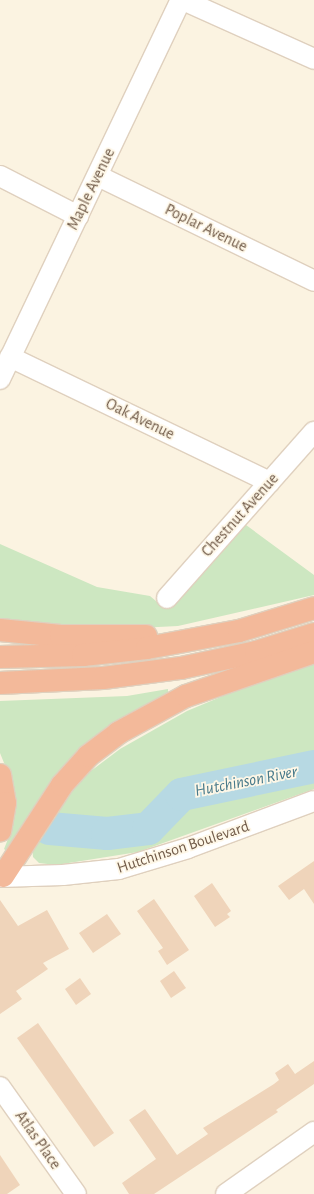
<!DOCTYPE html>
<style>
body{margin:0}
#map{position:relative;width:314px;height:1194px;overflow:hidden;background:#fbf3e1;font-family:"Alegreya Sans",sans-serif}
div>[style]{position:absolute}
.green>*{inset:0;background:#cde7c1}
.river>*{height:33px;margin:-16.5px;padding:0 16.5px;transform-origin:16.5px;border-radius:16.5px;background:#b7d9e3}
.building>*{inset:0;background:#efd4ba}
.roads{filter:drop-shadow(1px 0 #dfd0be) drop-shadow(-1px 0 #dfd0be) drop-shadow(0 1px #dfd0be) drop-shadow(0 -1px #dfd0be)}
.minor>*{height:20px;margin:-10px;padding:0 10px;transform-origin:10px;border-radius:10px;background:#fff}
.highway>*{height:22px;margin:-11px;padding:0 11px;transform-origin:11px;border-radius:11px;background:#f3b99a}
span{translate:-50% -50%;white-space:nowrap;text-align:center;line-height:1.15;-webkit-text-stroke:3.5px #fef7e7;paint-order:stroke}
.street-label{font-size:16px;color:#715b49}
.water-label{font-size:17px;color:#47798a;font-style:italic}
</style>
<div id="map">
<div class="green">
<div style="clip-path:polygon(246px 525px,314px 575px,314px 595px,178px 626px,98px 630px,0 621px,0 544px,97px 587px,150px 596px,163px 607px,172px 608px)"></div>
<div style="clip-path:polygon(314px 663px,314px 789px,138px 852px,56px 865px,39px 863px,33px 857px,32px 845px,71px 786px,120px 749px,187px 711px,254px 683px)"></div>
<div style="clip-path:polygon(168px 689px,168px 696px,117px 725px,8px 852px,4px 849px,10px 834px,11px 780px,0 753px,0 701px,127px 696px)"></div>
</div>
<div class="river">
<div style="left:49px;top:828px;width:58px;rotate:4.9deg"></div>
<div style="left:107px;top:833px;width:41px;rotate:-7deg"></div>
<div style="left:148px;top:828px;width:47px;rotate:-45.9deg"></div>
<div style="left:181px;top:794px;width:136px;rotate:-11.9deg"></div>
</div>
<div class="building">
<div style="clip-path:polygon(314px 861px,314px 904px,304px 889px,289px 900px,278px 886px)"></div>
<div style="clip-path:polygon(212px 883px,231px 911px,227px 914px,230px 917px,215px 927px,194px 896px)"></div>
<div style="clip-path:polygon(154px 899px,189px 950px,167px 965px,158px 951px,163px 948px,137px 911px)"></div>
<div style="clip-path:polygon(0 900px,18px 926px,47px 910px,69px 949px,43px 963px,48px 969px,16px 991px,22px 999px,0 1014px)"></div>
<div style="clip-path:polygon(107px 914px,121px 934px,93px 953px,79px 933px)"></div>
<div style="clip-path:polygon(174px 971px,186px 988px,171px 998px,160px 981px)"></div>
<div style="clip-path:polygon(80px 978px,91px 994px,76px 1005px,65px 989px)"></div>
<div style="clip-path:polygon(38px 1023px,114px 1133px,94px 1147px,17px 1038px)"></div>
<div style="clip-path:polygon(314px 1061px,314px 1084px,276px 1110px,278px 1112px,154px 1194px,129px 1194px,122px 1183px,156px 1159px,129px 1120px,145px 1109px,177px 1155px,208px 1134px,203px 1128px,274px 1084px,279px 1080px,275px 1073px,288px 1064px,295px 1074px)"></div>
<div style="clip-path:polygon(0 1155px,20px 1185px,7px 1194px,0 1194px)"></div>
</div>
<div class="roads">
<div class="minor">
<div style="left:183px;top:0;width:144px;rotate:24.2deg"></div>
<div style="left:0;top:176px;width:88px;rotate:27.1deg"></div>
<div style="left:98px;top:176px;width:240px;rotate:25.9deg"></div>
<div style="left:10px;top:357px;width:288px;rotate:25.7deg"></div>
<div style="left:0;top:379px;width:420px;rotate:-64.5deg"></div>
<div style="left:167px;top:598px;width:222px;rotate:-48.5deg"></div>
<div style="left:0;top:877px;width:63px;rotate:-1.8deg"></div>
<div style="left:63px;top:875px;width:56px;rotate:-6.1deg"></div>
<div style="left:119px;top:869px;width:72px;rotate:-16.9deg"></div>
<div style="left:188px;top:848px;width:134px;rotate:-20.5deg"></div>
<div style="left:0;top:1087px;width:131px;rotate:54.6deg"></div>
<div style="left:226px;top:1194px;width:108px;rotate:-35.2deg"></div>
</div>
<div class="highway">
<div style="left:0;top:630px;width:61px;rotate:5.6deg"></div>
<div style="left:61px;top:636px;width:85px"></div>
<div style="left:0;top:657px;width:83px;rotate:-1.4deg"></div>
<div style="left:83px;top:655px;width:64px;rotate:-6.2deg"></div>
<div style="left:147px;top:648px;width:94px;rotate:-10.5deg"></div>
<div style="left:239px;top:631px;width:78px;rotate:-17deg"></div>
<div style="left:0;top:683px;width:103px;rotate:-2.8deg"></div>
<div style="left:103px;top:678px;width:79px;rotate:-7.3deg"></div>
<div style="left:181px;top:668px;width:77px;rotate:-12deg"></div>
<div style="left:256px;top:652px;width:61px;rotate:-17.2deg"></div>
<div style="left:0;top:775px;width:28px;rotate:80deg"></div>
<div style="left:5px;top:803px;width:28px;rotate:100deg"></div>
<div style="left:3px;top:876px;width:108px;rotate:-57deg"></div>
<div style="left:62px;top:785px;width:39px;rotate:-48deg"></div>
<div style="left:88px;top:756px;width:38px;rotate:-37deg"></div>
<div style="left:118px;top:733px;width:77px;rotate:-28.6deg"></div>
<div style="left:186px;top:696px;width:135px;rotate:-19deg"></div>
</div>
</div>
<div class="street-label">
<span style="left:91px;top:189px;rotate:-64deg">Maple Avenue</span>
<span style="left:206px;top:228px;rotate:26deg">Poplar Avenue</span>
<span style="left:140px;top:419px;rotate:26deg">Oak Avenue</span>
<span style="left:240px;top:515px;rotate:-48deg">Chestnut Avenue</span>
<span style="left:183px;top:847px;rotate:-18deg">Hutchinson Boulevard</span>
<span style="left:38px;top:1140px;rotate:55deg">Atlas Place</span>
</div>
<div class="water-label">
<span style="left:246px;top:781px;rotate:-11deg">Hutchinson River</span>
</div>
</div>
